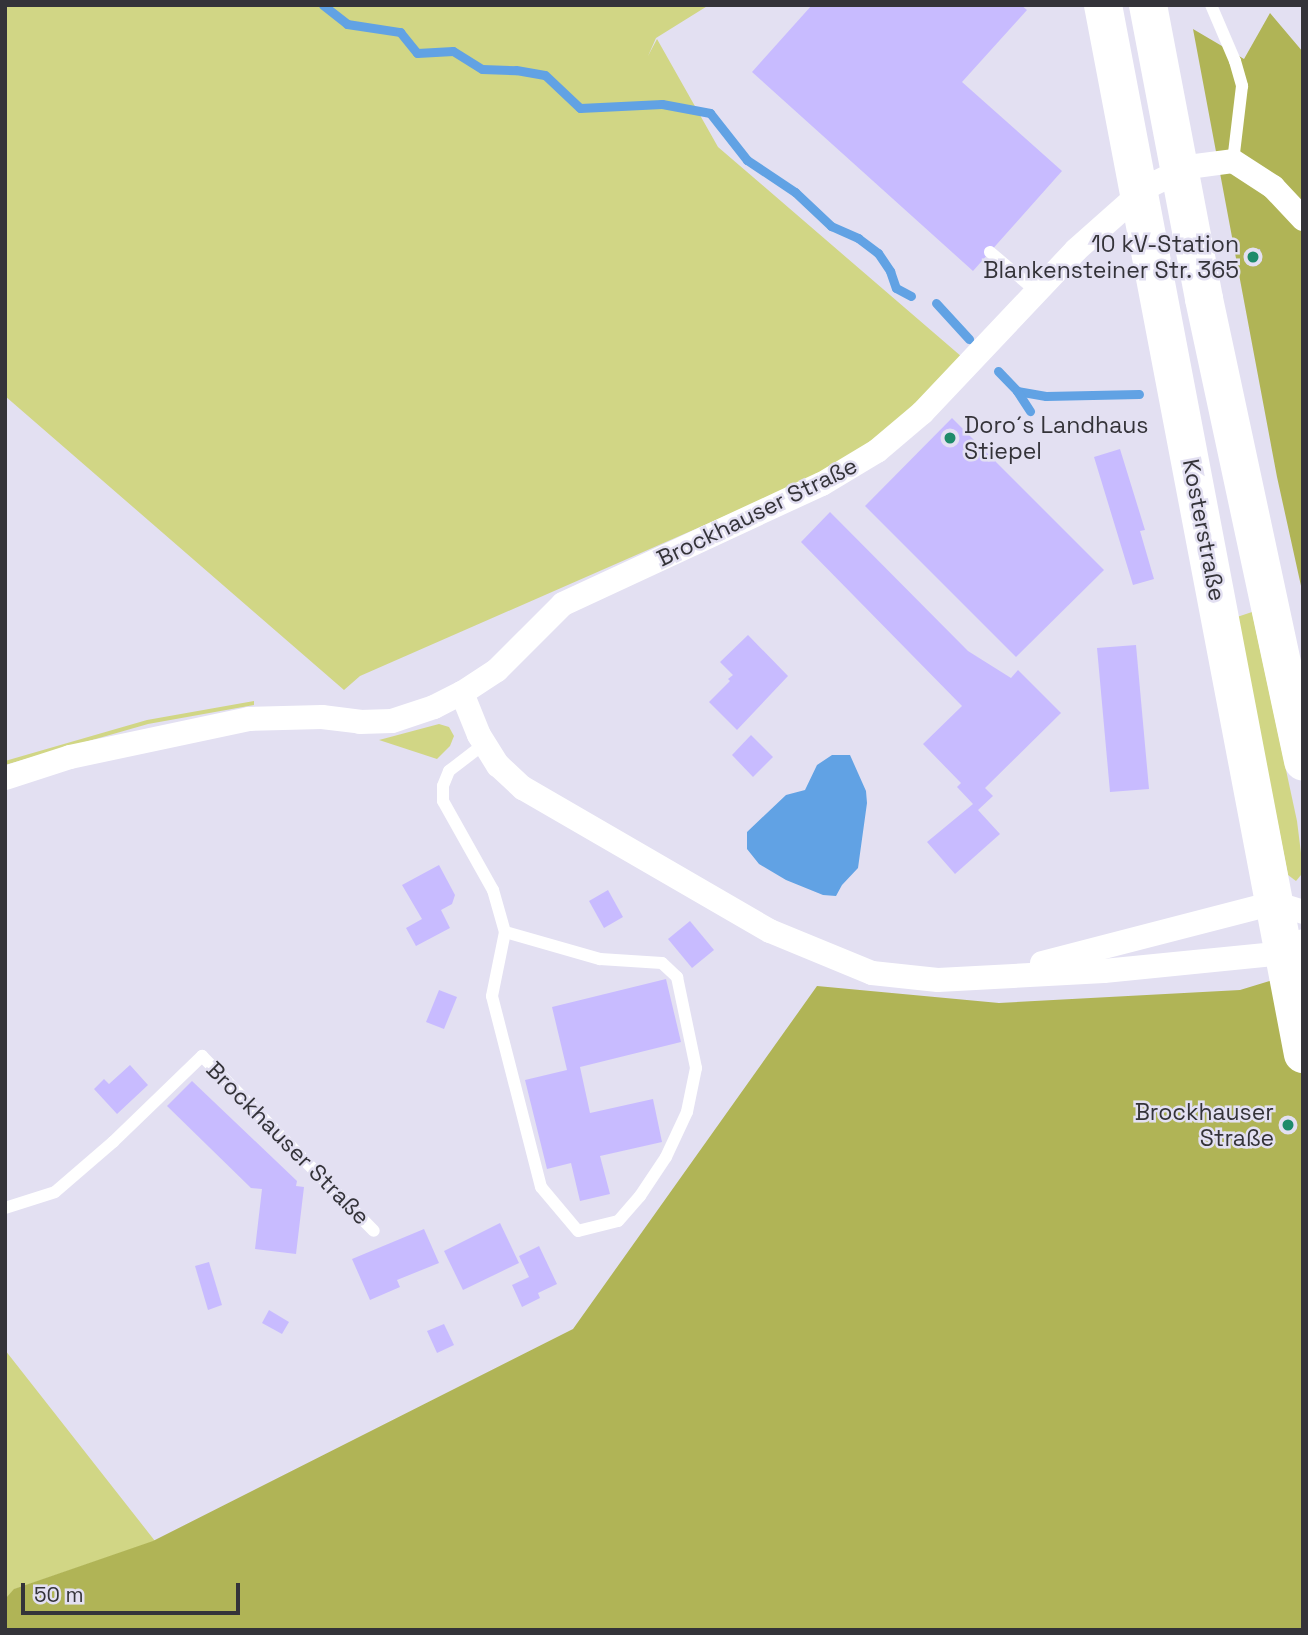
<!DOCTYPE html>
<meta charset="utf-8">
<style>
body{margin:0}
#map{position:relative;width:1308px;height:1635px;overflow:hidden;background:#e3e0f2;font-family:"Space Grotesk",sans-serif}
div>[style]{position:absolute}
.green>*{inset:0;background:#d1d685}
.forest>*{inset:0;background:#b0b456}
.water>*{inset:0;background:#61a2e4}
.stream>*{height:9px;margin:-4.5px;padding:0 4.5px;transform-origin:4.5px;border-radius:4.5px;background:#61a2e4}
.building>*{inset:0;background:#c8bbff}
.lane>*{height:12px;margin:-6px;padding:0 6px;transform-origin:6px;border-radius:6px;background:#fff}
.street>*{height:24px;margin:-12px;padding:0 12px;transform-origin:12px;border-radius:12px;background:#fff}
.primary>*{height:38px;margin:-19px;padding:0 19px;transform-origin:19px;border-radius:19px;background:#fff}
.dots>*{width:19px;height:19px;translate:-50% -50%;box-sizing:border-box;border:4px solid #e3e0f2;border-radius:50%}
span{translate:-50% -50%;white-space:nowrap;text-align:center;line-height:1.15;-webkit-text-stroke:5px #e3e0f2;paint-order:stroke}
.poi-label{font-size:23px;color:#343339}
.right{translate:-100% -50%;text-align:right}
.left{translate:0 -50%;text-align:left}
.street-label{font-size:23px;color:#343339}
.frame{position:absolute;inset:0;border:7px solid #343339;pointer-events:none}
.scale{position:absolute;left:21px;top:1583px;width:219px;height:32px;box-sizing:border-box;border:4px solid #343339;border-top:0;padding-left:9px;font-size:21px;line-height:24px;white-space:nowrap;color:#343339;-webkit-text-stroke:5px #e3e0f2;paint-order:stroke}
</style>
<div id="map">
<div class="green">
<div style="clip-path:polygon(5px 5px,709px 5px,656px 38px,648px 56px,657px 39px,718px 147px,962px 357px,913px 408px,846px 463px,360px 676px,344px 690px,5px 396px)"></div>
<div style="clip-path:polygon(1252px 612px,1297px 821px,1302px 861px,1301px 875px,1296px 881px,1288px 875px,1237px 617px)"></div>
<div style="clip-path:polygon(254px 701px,254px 705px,148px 724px,5px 765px,5px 761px,147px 720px)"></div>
<div style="clip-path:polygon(439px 724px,449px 727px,454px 736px,450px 746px,437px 759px,379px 740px)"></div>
<div style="clip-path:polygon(5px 1350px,155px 1541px,15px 1589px,5px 1599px)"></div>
</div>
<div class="forest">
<div style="clip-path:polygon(1270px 13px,1303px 52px,1303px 595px,1277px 477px,1193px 29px,1244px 59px)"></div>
<div style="clip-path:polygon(1303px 971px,1303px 1630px,5px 1630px,5px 1599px,14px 1589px,153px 1541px,573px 1329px,817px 986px,999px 1003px,1240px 990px)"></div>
</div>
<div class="water">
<div style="clip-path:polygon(832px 755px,850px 755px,866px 791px,867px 803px,858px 868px,842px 885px,836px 896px,823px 895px,786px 880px,759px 864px,747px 849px,747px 832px,786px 795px,805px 790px,817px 765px)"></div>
</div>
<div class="stream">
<div style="left:323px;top:5px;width:31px;rotate:38deg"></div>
<div style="left:347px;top:24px;width:54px;rotate:8.6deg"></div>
<div style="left:400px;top:32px;width:27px;rotate:51deg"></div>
<div style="left:417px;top:53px;width:36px;rotate:-3deg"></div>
<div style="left:453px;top:51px;width:34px;rotate:32deg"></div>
<div style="left:482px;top:69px;width:34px;rotate:2deg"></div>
<div style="left:516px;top:70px;width:29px;rotate:10deg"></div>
<div style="left:545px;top:75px;width:48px;rotate:43.3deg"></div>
<div style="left:580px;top:108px;width:82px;rotate:-2.8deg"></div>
<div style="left:662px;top:104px;width:49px;rotate:10.6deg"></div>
<div style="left:710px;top:113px;width:60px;rotate:51.8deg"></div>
<div style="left:747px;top:160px;width:58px;rotate:33.7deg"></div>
<div style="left:795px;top:192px;width:50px;rotate:43.4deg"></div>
<div style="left:831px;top:226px;width:30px;rotate:24deg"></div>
<div style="left:858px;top:238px;width:25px;rotate:37deg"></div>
<div style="left:878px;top:253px;width:22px;rotate:56deg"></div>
<div style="left:890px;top:271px;width:18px;rotate:71deg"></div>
<div style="left:896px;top:288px;width:17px;rotate:28deg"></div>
<div style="left:936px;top:303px;width:49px;rotate:47.5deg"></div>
<div style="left:998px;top:371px;width:28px;rotate:46deg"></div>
<div style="left:1017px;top:391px;width:29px;rotate:10deg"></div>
<div style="left:1046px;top:396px;width:93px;rotate:-1.2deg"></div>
<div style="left:1017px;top:391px;width:24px;rotate:57deg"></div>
</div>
<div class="building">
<div style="clip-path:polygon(812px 5px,1021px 5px,1027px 10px,962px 82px,1062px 171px,973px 271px,752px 72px)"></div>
<div style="clip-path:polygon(1260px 249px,1262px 261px,1247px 265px,1244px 253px)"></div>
<div style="clip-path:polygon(952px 418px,1104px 570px,1016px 657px,865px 506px)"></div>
<div style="clip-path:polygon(1120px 449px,1145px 530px,1140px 531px,1154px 579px,1133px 585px,1094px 457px)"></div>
<div style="clip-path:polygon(830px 512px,968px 651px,1011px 678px,1018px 670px,1061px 713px,985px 788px,993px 796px,978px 810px,1000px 834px,955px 874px,927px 842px,973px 804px,957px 787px,961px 783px,923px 744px,962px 706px,801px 542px)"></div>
<div style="clip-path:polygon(748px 635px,788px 676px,737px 730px,709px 702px,730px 681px,728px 679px,733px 675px,720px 662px)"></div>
<div style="clip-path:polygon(1136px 645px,1149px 789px,1110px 792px,1097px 648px)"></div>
<div style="clip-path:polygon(751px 735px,773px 757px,753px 777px,732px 755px)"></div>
<div style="clip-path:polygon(439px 865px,455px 895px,452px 904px,441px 910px,450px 928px,416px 946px,406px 928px,422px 919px,402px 885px)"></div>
<div style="clip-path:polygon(608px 890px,623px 917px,604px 928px,589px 901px)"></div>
<div style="clip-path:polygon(690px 921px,714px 950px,692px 968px,668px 939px)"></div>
<div style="clip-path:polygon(666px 979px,681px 1042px,580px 1067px,590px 1113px,653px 1099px,662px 1142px,600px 1156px,610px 1194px,580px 1201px,571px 1163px,547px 1169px,525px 1080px,567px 1070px,552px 1007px)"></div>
<div style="clip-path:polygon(439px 990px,457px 997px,444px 1029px,426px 1022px)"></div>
<div style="clip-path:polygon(130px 1065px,148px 1085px,117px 1114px,94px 1089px,104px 1079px,109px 1084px)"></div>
<div style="clip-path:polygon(192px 1081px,297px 1181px,296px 1186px,304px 1187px,296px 1254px,255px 1249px,262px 1189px,251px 1188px,167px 1106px)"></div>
<div style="clip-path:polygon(500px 1223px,519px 1263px,463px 1290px,444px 1251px)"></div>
<div style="clip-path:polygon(424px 1229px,439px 1263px,397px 1280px,400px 1287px,370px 1300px,352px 1259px)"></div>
<div style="clip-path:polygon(539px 1246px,557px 1284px,538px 1293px,540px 1298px,522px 1307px,512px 1285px,529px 1277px,519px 1256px)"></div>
<div style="clip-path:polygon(209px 1262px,222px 1305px,208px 1310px,195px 1266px)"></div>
<div style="clip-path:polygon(269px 1310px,289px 1322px,282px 1334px,262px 1323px)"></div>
<div style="clip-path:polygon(444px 1324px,454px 1345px,437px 1353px,427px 1331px)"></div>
</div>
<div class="lane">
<div style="left:1211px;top:5px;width:61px;rotate:66.8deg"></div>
<div style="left:1235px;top:61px;width:26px;rotate:74deg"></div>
<div style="left:1242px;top:86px;width:76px;rotate:96.8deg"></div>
<div style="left:990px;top:252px;width:60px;rotate:40.3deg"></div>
<div style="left:484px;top:744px;width:44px;rotate:142.4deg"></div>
<div style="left:449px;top:771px;width:16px;rotate:112deg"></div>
<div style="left:443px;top:786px;width:15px;rotate:90deg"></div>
<div style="left:443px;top:801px;width:102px;rotate:60.7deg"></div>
<div style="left:493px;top:890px;width:44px;rotate:74.1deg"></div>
<div style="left:505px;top:932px;width:99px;rotate:15.9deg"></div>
<div style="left:600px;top:959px;width:62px;rotate:3.7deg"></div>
<div style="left:662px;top:963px;width:21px;rotate:43deg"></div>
<div style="left:677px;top:977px;width:93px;rotate:78.2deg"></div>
<div style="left:696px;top:1068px;width:45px;rotate:101.6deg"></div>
<div style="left:687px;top:1112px;width:50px;rotate:115deg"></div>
<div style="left:666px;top:1157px;width:47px;rotate:123.7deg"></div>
<div style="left:640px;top:1196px;width:33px;rotate:131deg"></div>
<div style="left:618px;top:1221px;width:41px;rotate:166deg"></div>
<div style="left:578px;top:1231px;width:57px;rotate:-130.1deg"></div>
<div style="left:541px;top:1187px;width:197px;rotate:-104.4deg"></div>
<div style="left:492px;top:996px;width:65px;rotate:-78.5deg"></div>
<div style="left:5px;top:1208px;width:52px;rotate:-17.7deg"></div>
<div style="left:55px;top:1192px;width:77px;rotate:-40.8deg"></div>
<div style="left:113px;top:1142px;width:124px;rotate:-44deg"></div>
<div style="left:202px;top:1056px;width:245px;rotate:45.5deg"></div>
</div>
<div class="street">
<div style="left:462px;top:693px;width:45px;rotate:68deg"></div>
<div style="left:479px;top:735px;width:36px;rotate:58deg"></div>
<div style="left:498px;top:765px;width:34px;rotate:43deg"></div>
<div style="left:523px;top:788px;width:285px;rotate:30.1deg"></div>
<div style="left:770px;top:931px;width:110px;rotate:22.4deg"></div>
<div style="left:872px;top:973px;width:66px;rotate:6.1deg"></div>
<div style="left:938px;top:980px;width:166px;rotate:-3.1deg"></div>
<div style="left:1104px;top:971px;width:180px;rotate:-5.7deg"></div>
<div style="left:1283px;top:953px;width:23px;rotate:-31deg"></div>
<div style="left:5px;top:778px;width:68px;rotate:-17.9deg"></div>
<div style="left:70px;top:757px;width:183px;rotate:-12deg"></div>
<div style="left:249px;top:719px;width:73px;rotate:-1.6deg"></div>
<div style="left:322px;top:717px;width:38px;rotate:7deg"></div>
<div style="left:360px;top:722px;width:32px;rotate:-2deg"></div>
<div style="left:392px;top:721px;width:44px;rotate:-18.4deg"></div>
<div style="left:434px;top:707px;width:31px;rotate:-27deg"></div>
<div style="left:462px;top:693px;width:42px;rotate:-33.3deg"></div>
<div style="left:497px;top:670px;width:93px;rotate:-45deg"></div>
<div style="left:563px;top:604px;width:285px;rotate:-24.9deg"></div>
<div style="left:822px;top:484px;width:64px;rotate:-31deg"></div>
<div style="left:877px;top:451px;width:59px;rotate:-40.2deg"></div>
<div style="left:922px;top:413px;width:224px;rotate:-46.6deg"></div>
<div style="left:1076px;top:250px;width:95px;rotate:-41.6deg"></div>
<div style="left:1147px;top:187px;width:46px;rotate:-26deg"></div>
<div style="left:1188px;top:167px;width:45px;rotate:-7.6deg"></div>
<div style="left:1233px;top:161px;width:48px;rotate:33deg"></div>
<div style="left:1273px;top:187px;width:44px;rotate:46.8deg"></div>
<div style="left:1042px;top:963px;width:240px;rotate:-14.5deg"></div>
<div style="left:1274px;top:903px;width:30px;rotate:17deg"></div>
</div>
<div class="primary">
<div style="left:1103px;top:5px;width:1068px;rotate:79.21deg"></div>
<div style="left:1148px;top:5px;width:299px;rotate:79.2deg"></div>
<div style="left:1204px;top:299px;width:473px;rotate:77.9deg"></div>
</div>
<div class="dots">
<div style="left:1253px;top:257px;background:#1e8b6a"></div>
<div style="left:950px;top:438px;background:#1e8b6a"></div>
<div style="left:1288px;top:1125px;background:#1e8b6a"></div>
</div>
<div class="poi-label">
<span class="right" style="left:1239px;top:257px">10 kV-Station<br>Blankensteiner Str. 365</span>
<span class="left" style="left:964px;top:438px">Doro´s Landhaus<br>Stiepel</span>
<span class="right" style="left:1274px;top:1125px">Brockhauser<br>Straße</span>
</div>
<div class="street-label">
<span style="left:757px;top:512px;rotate:-26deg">Brockhauser Straße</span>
<span style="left:1204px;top:530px;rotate:79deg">Kosterstraße</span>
<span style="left:288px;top:1143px;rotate:45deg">Brockhauser Straße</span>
</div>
<div class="frame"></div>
<div class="scale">50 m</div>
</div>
